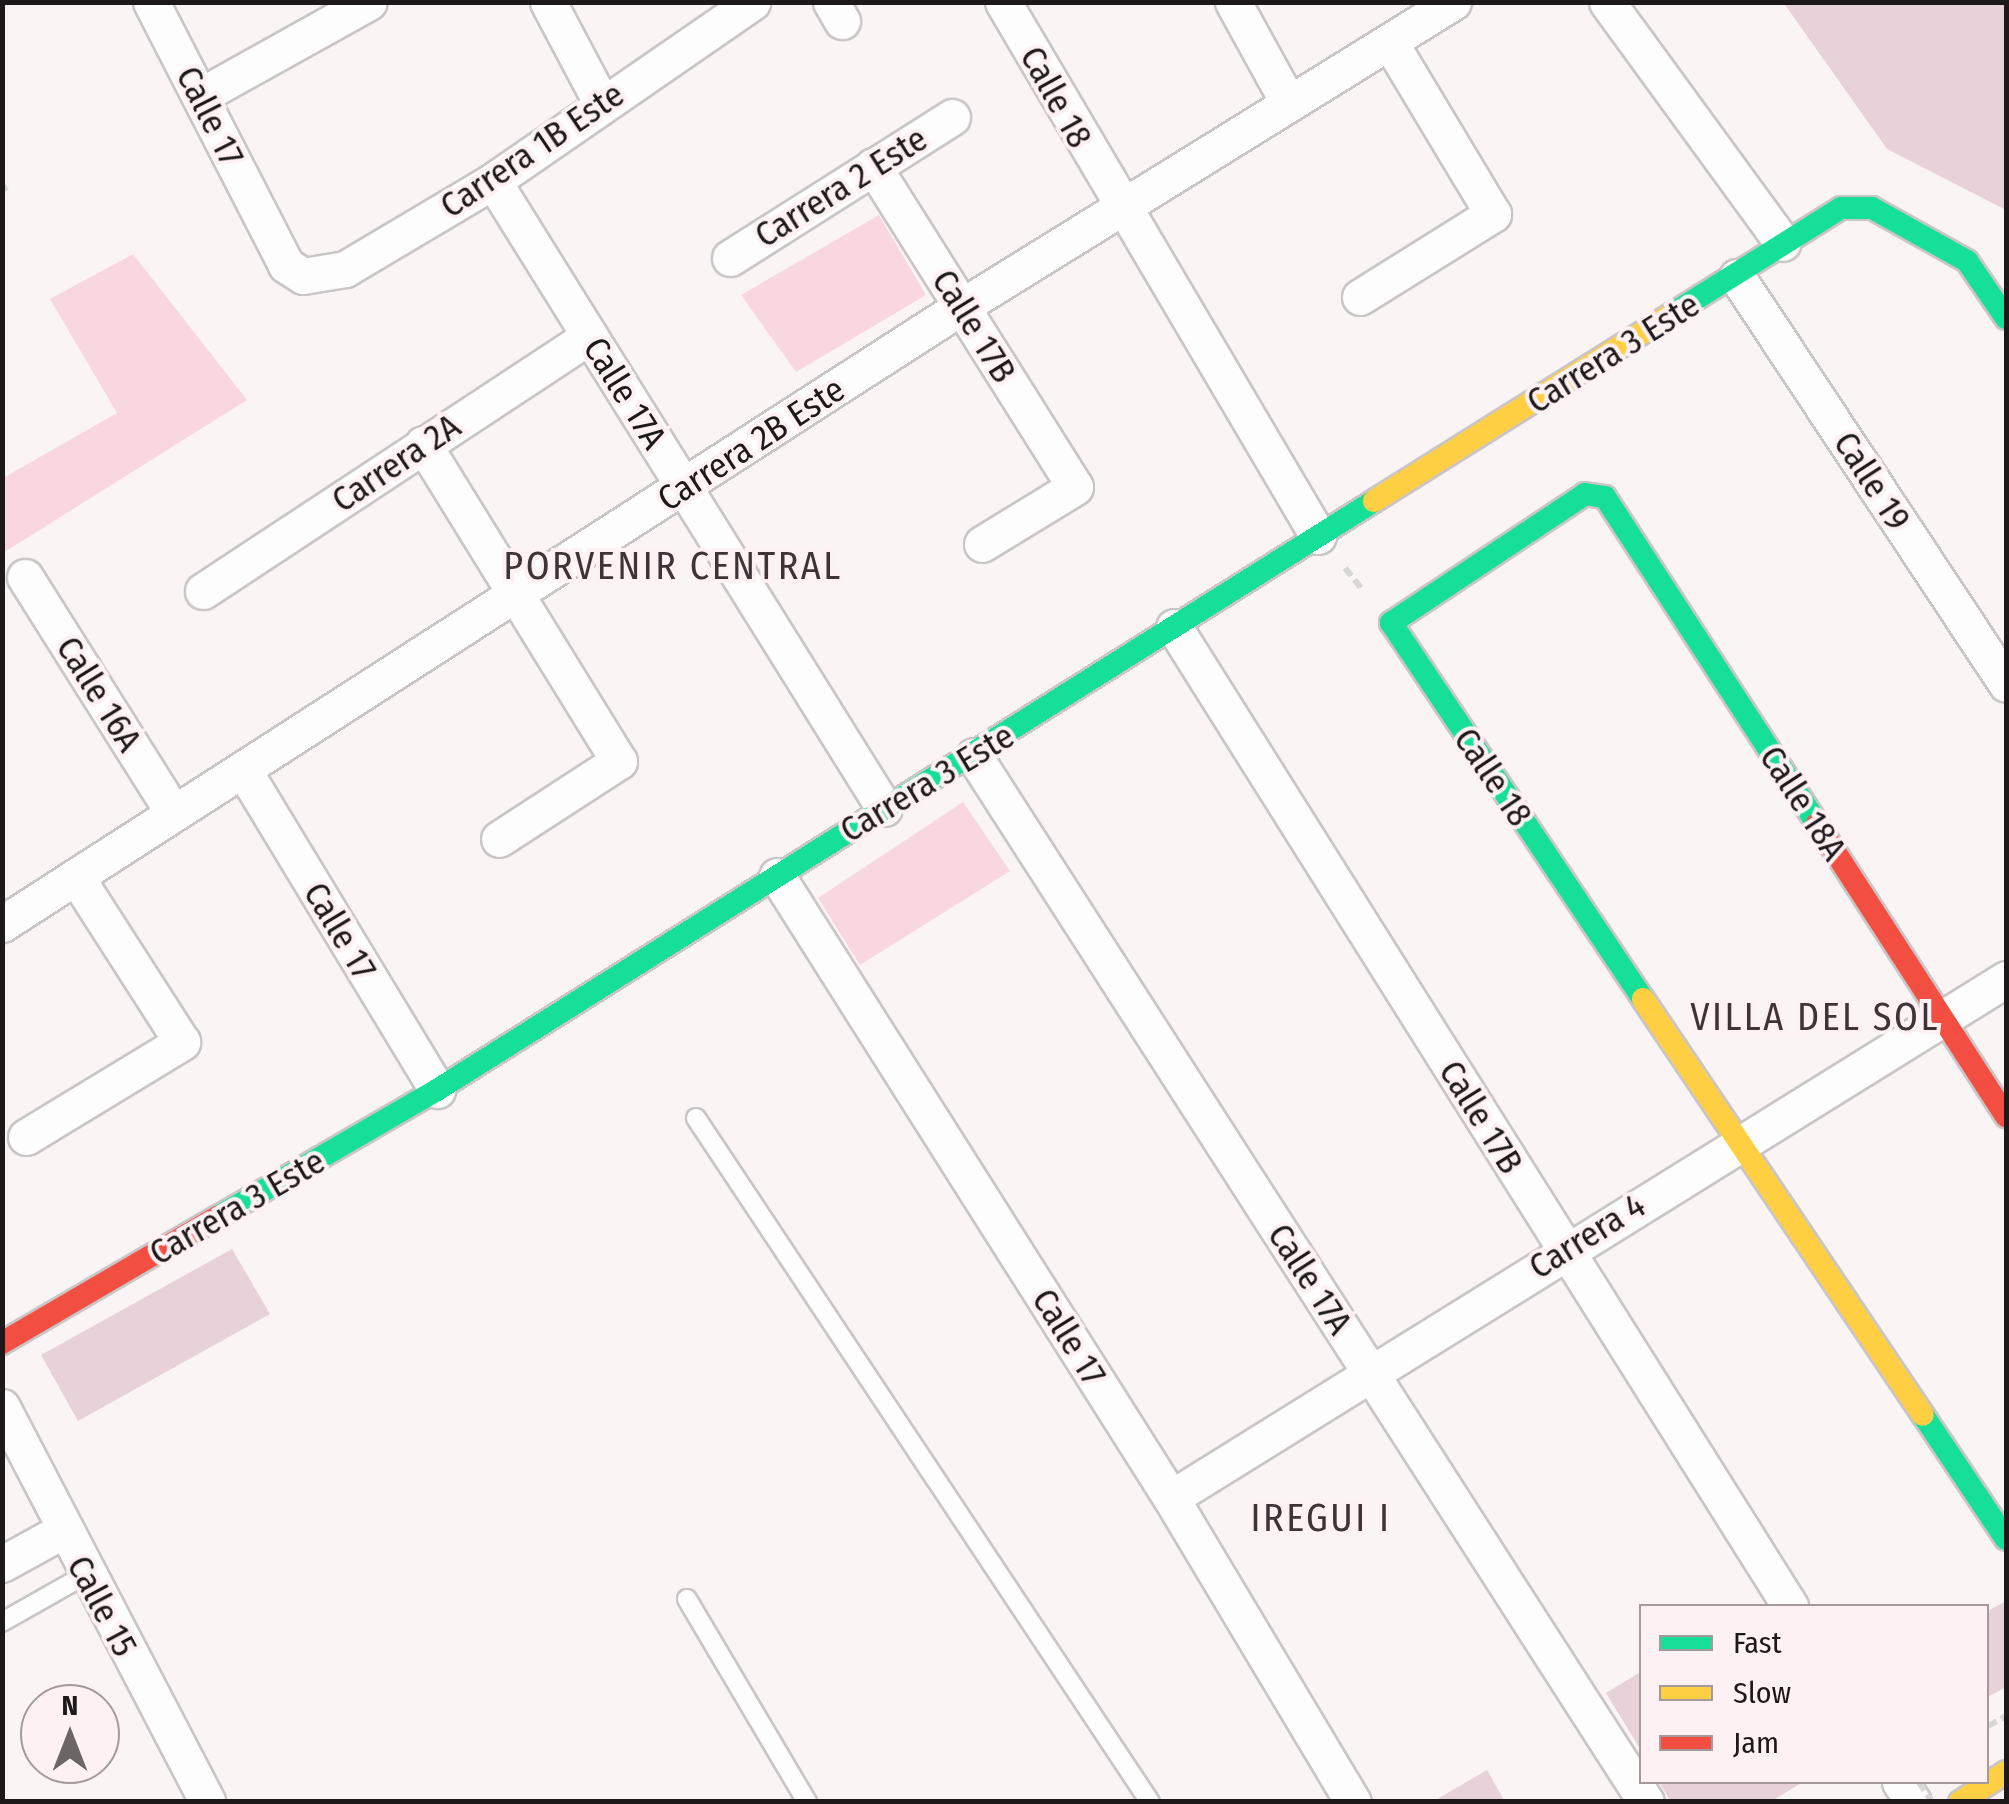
<!DOCTYPE html>
<style>
body{margin:0}
#map{position:relative;width:2009px;height:1804px;overflow:hidden;background:#fbf4f5;font-family:"Fira Sans Condensed",sans-serif}
div>[style]{position:absolute}
.green>*{inset:0;background:#f9d7e0}
.building>*{inset:0;background:#e6d2d8}
.path>*{height:6px;margin-top:-3px;transform-origin:0;background:repeating-linear-gradient(90deg,#d8d6d6 0 10px,transparent 0 15px)}
.roads{filter:drop-shadow(2px 0 #cac5c6) drop-shadow(-2px 0 #cac5c6) drop-shadow(0 2px #cac5c6) drop-shadow(0 -2px #cac5c6)}
.lane>*{height:18px;margin:-9px;padding:0 9px;transform-origin:9px;border-radius:9px;background:#fefdfe}
.street>*{height:35px;margin:-17.5px;padding:0 17.5px;transform-origin:17.5px;border-radius:17.5px;background:#fefdfe}
.fast>*{height:22px;margin:-11px;padding:0 11px;transform-origin:11px;border-radius:11px;background:#16e098}
.slow>*{height:22px;margin:-11px;padding:0 11px;transform-origin:11px;border-radius:11px;background:#ffcf43}
.jam>*{height:22px;margin:-11px;padding:0 11px;transform-origin:11px;border-radius:11px;background:#f24e42}
.path-bridge>*{height:6px;margin-top:-3px;transform-origin:0;background:repeating-linear-gradient(90deg,#d8d6d6 0 10px,transparent 0 15px)}
span{translate:-50% -50%;white-space:nowrap;text-align:center;line-height:1.15;-webkit-text-stroke:8px #fef1f4;paint-order:stroke}
.street-label{font-size:35px;color:#1d1819}
.neighbourhood-label{font-size:38px;color:#3e3437;letter-spacing:2.5px}
.frame{position:absolute;inset:0;border:5px solid #1d1819;pointer-events:none}
.legend{position:absolute;left:1639px;top:1604px;width:350px;height:180px;box-sizing:border-box;background:#fef1f4;border:2px solid #a49a9c;margin:0;padding:12px 18px;list-style:none;font-size:30px;color:#1d1819}
.legend li{display:flex;align-items:center;gap:20px;height:50px}
.legend b{width:50px;border:2px solid #a49a9c}
.north{position:absolute;left:20px;top:1684px;width:100px;height:100px;box-sizing:border-box;background:#fef1f4;border:2px solid #a49a9c;border-radius:50%;rotate:0deg;font-size:28px;font-weight:700;line-height:40px;text-align:center;color:#1d1819}
.north::after{content:'';display:block;margin:auto;width:35px;height:45px;background:#6b6566;clip-path:polygon(50% 0,100% 100%,50% 72%,0 100%)}
</style>
<div id="map">
<div class="green">
<div style="clip-path:polygon(879px 215px,926px 295px,796px 372px,741px 295px)"></div>
<div style="clip-path:polygon(133px 254px,247px 400px,3px 553px,3px 478px,117px 413px,50px 299px)"></div>
<div style="clip-path:polygon(963px 802px,1010px 871px,860px 965px,818px 898px)"></div>
</div>
<div class="building">
<div style="clip-path:polygon(1783px 2px,2006px 2px,2006px 210px,1887px 149px)"></div>
<div style="clip-path:polygon(232px 1249px,270px 1314px,78px 1421px,41px 1355px)"></div>
<div style="clip-path:polygon(2006px 1601px,2006px 1687px,1986px 1698px,1986px 1612px)"></div>
<div style="clip-path:polygon(1642px 1671px,1642px 1752px,1606px 1693px)"></div>
<div style="clip-path:polygon(1487px 1770px,1505px 1802px,1432px 1802px)"></div>
<div style="clip-path:polygon(1659px 1782px,1803px 1782px,1770px 1802px,1671px 1802px)"></div>
</div>
<div class="path">
<div style="left:2px;top:190px;width:6px;rotate:-31deg"></div>
<div style="left:1345px;top:568px;width:27px;rotate:51deg"></div>
<div style="left:1988px;top:1726px;width:21px;rotate:-29deg"></div>
</div>
<div class="roads">
<div class="lane">
<div style="left:696px;top:1118px;width:821px;rotate:56.43deg"></div>
<div style="left:687px;top:1599px;width:236px;rotate:59.4deg"></div>
<div style="left:2px;top:1622px;width:95px;rotate:-29.5deg"></div>
</div>
<div class="street">
<div style="left:151px;top:2px;width:296px;rotate:62.8deg"></div>
<div style="left:286px;top:265px;width:20px;rotate:33deg"></div>
<div style="left:303px;top:276px;width:43px;rotate:-9.5deg"></div>
<div style="left:345px;top:269px;width:172px;rotate:-30.7deg"></div>
<div style="left:493px;top:181px;width:315px;rotate:-34.6deg"></div>
<div style="left:548px;top:2px;width:115px;rotate:62.1deg"></div>
<div style="left:831px;top:2px;width:22px;rotate:60deg"></div>
<div style="left:1003px;top:2px;width:620px;rotate:59.46deg"></div>
<div style="left:1233px;top:2px;width:116px;rotate:61.2deg"></div>
<div style="left:1607px;top:2px;width:298px;rotate:53.9deg"></div>
<div style="left:200px;top:96px;width:193px;rotate:-29.1deg"></div>
<div style="left:873px;top:166px;width:379px;rotate:57.8deg"></div>
<div style="left:1075px;top:487px;width:109px;rotate:148.5deg"></div>
<div style="left:493px;top:181px;width:739px;rotate:58.05deg"></div>
<div style="left:730px;top:258px;width:263px;rotate:-32.4deg"></div>
<div style="left:1737px;top:277px;width:488px;rotate:56.5deg"></div>
<div style="left:1360px;top:297px;width:157px;rotate:-32deg"></div>
<div style="left:1493px;top:214px;width:198px;rotate:-121deg"></div>
<div style="left:423px;top:444px;width:373px;rotate:58.3deg"></div>
<div style="left:619px;top:761px;width:143px;rotate:147deg"></div>
<div style="left:25px;top:577px;width:278px;rotate:57.8deg"></div>
<div style="left:203px;top:591px;width:463px;rotate:-33.4deg"></div>
<div style="left:1174px;top:627px;width:1157px;rotate:57.82deg"></div>
<div style="left:974px;top:756px;width:1243px;rotate:57.28deg"></div>
<div style="left:244px;top:771px;width:373px;rotate:58.8deg"></div>
<div style="left:777px;top:876px;width:736px;rotate:57.65deg"></div>
<div style="left:1171px;top:1498px;width:354px;rotate:59.1deg"></div>
<div style="left:2px;top:924px;width:1140px;rotate:-32.76deg"></div>
<div style="left:961px;top:307px;width:579px;rotate:-31.8deg"></div>
<div style="left:26px;top:1137px;width:183px;rotate:-31.3deg"></div>
<div style="left:182px;top:1042px;width:196px;rotate:-122.7deg"></div>
<div style="left:2px;top:1407px;width:445px;rotate:62.5deg"></div>
<div style="left:1171px;top:1498px;width:983px;rotate:-31.86deg"></div>
<div style="left:2px;top:1564px;width:68px;rotate:-28.8deg"></div>
<div style="left:1900px;top:1782px;width:24px;rotate:57deg"></div>
</div>
<div class="fast">
<div style="left:1672px;top:314px;width:199px;rotate:-32.1deg"></div>
<div style="left:1841px;top:208px;width:31px"></div>
<div style="left:1872px;top:208px;width:109px;rotate:29.2deg"></div>
<div style="left:1967px;top:261px;width:69px;rotate:55.6deg"></div>
<div style="left:1643px;top:999px;width:453px;rotate:-123.8deg"></div>
<div style="left:1391px;top:623px;width:233px;rotate:-33.6deg"></div>
<div style="left:1585px;top:494px;width:20px;rotate:9deg"></div>
<div style="left:1605px;top:497px;width:390px;rotate:57deg"></div>
<div style="left:218px;top:1217px;width:253px;rotate:-30.1deg"></div>
<div style="left:437px;top:1090px;width:1107px;rotate:-32.15deg"></div>
<div style="left:1923px;top:1415px;width:149px;rotate:56.2deg"></div>
</div>
<div class="slow">
<div style="left:1374px;top:501px;width:352px;rotate:-32.1deg"></div>
<div style="left:1643px;top:999px;width:501px;rotate:56.06deg"></div>
<div style="left:1960px;top:1802px;width:55px;rotate:-33.1deg"></div>
</div>
<div class="jam">
<div style="left:1817px;top:824px;width:348px;rotate:57.1deg"></div>
<div style="left:2px;top:1343px;width:250px;rotate:-30.3deg"></div>
</div>
</div>
<div class="path-bridge">
<div style="left:1919px;top:1782px;width:24px;rotate:57deg"></div>
</div>
<div class="street-label">
<span style="left:1056px;top:97px;rotate:61deg">Calle 18</span>
<span style="left:210px;top:116px;rotate:63deg">Calle 17</span>
<span style="left:532px;top:150px;rotate:-34deg">Carrera 1B Este</span>
<span style="left:841px;top:187px;rotate:-32deg">Carrera 2 Este</span>
<span style="left:974px;top:326px;rotate:58deg">Calle 17B</span>
<span style="left:1613px;top:353px;rotate:-32deg">Carrera 3 Este</span>
<span style="left:625px;top:393px;rotate:58deg">Calle 17A</span>
<span style="left:751px;top:444px;rotate:-33deg">Carrera 2B Este</span>
<span style="left:396px;top:463px;rotate:-34deg">Carrera 2A</span>
<span style="left:1872px;top:481px;rotate:57deg">Calle 19</span>
<span style="left:99px;top:694px;rotate:58deg">Calle 16A</span>
<span style="left:1493px;top:777px;rotate:56deg">Calle 18</span>
<span style="left:927px;top:783px;rotate:-31deg">Carrera 3 Este</span>
<span style="left:1803px;top:803px;rotate:57deg">Calle 18A</span>
<span style="left:340px;top:931px;rotate:59deg">Calle 17</span>
<span style="left:1481px;top:1117px;rotate:58deg">Calle 17B</span>
<span style="left:237px;top:1207px;rotate:-30deg">Carrera 3 Este</span>
<span style="left:1587px;top:1236px;rotate:-32deg">Carrera 4</span>
<span style="left:1310px;top:1279px;rotate:57deg">Calle 17A</span>
<span style="left:1069px;top:1337px;rotate:58deg">Calle 17</span>
<span style="left:102px;top:1606px;rotate:62deg">Calle 15</span>
</div>
<div class="neighbourhood-label">
<span style="left:673px;top:567px">PORVENIR CENTRAL</span>
<span style="left:1815px;top:1018px">VILLA DEL SOL</span>
<span style="left:1321px;top:1519px">IREGUI I</span>
</div>
<div class="frame"></div>
<ul class="legend">
<li><b style="height:12px;background:#16e098"></b>Fast</li>
<li><b style="height:12px;background:#ffcf43"></b>Slow</li>
<li><b style="height:12px;background:#f24e42"></b>Jam</li>
</ul>
<div class="north">N</div>
</div>
